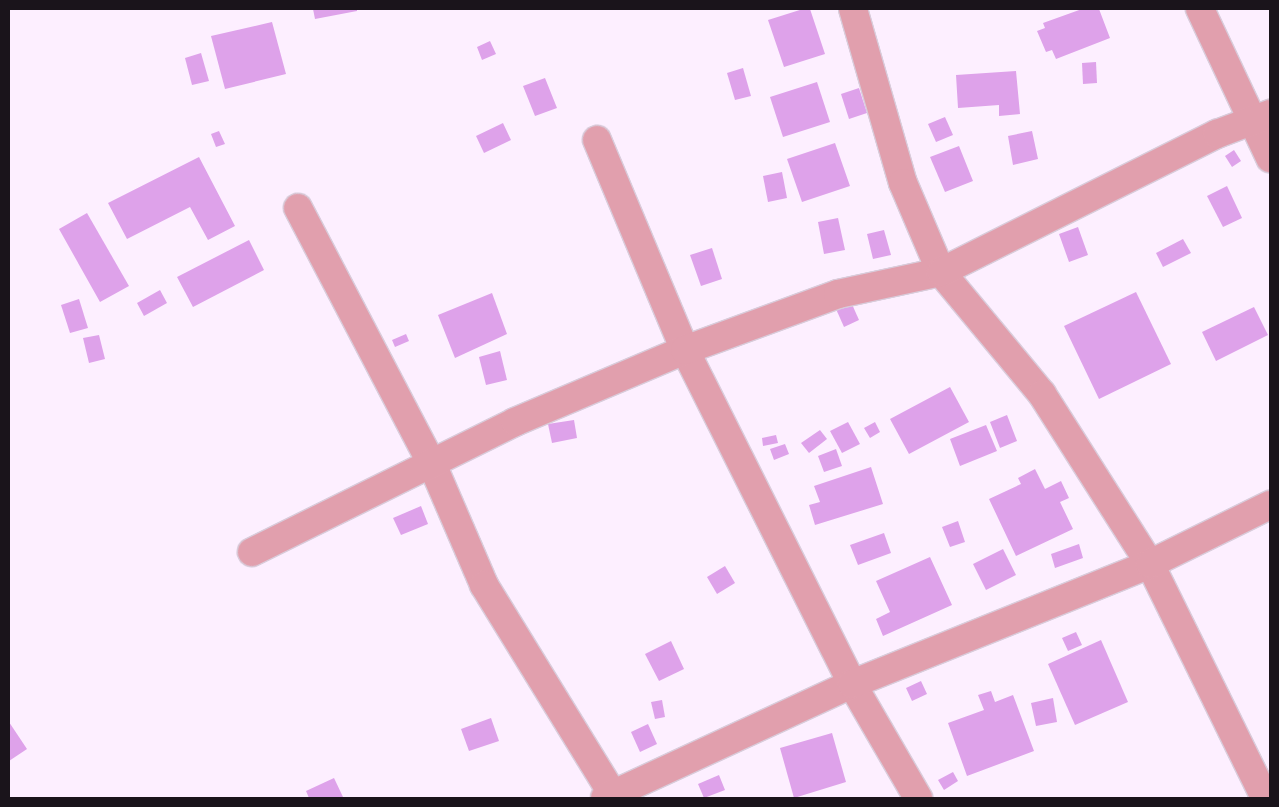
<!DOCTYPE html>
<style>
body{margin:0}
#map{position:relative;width:1279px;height:807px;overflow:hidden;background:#fdefff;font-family:Jost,sans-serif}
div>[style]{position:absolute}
.building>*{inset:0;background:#dea2ea}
.roads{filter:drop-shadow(1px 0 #d9ccdb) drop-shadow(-1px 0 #d9ccdb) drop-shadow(0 1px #d9ccdb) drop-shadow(0 -1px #d9ccdb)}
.minor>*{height:28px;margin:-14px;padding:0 14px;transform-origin:14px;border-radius:14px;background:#e19fad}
span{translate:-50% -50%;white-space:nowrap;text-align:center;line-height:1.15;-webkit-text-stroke:4px #fdefff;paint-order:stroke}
.frame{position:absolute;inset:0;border:10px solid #1a141b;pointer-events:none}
</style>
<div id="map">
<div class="building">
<div style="clip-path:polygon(313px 9px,357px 9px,357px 11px,315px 19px)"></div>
<div style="clip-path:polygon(803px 9px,810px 9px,825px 54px,784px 67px,768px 20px)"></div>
<div style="clip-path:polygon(1082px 9px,1099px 9px,1110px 38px,1056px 59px,1052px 50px,1046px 52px,1037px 31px,1045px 28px,1043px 23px)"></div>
<div style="clip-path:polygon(272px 22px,286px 74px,225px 89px,211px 36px)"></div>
<div style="clip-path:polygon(490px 41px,496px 54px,482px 60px,477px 47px)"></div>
<div style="clip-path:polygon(201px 53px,209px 81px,192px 85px,185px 58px)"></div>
<div style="clip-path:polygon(1096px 62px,1097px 83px,1083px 84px,1082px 63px)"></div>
<div style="clip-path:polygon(743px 68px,751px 96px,735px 100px,727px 73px)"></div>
<div style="clip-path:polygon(1016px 71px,1020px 114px,999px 116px,999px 105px,958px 108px,956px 75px)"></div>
<div style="clip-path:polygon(545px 78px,557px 108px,535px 116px,523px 86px)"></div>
<div style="clip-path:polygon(817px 82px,830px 122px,783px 137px,770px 97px)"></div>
<div style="clip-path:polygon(859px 88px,867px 113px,849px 119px,841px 94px)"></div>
<div style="clip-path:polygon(945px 117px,953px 135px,936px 142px,928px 124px)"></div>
<div style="clip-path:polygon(503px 123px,511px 140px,484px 153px,476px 136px)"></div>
<div style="clip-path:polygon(219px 131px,225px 144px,216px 147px,211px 134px)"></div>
<div style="clip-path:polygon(1032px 131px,1038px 159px,1013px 165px,1008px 136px)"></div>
<div style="clip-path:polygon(835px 143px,850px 186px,802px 202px,787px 159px)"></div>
<div style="clip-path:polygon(959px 146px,973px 181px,945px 192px,930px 157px)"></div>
<div style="clip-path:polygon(1234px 150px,1241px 161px,1232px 167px,1225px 156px)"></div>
<div style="clip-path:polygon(199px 157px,235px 226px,208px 240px,190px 207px,127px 239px,108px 203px)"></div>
<div style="clip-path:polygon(782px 172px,787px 198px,768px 202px,763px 176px)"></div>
<div style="clip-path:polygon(1227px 186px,1242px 218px,1223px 227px,1207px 196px)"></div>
<div style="clip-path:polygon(87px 213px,129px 286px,100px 302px,59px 229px)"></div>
<div style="clip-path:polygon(838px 218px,845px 250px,824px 254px,818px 222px)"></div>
<div style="clip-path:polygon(1078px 227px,1088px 255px,1069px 262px,1059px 234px)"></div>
<div style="clip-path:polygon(884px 230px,891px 255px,873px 259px,867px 234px)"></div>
<div style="clip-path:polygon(1183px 239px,1191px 253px,1163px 267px,1156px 253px)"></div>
<div style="clip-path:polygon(249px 240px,264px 270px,193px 307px,177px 277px)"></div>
<div style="clip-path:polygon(712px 248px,722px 279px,701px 286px,690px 255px)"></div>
<div style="clip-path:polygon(160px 290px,167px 303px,144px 316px,137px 303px)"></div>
<div style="clip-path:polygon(1136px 292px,1171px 364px,1099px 399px,1064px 326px)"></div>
<div style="clip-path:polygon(492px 293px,507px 334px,455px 358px,438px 315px)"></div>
<div style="clip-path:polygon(79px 299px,88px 328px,70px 333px,61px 305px)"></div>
<div style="clip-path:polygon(851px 302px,859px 320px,844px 327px,836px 309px)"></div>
<div style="clip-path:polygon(1254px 307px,1268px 335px,1216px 361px,1202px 332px)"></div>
<div style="clip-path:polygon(406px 334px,409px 341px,395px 347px,392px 340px)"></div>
<div style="clip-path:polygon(99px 335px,105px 359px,89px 363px,83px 338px)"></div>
<div style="clip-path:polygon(500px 351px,507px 380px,486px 385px,479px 357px)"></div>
<div style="clip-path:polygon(950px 387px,969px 422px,909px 454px,890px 419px)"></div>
<div style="clip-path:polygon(1007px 415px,1017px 441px,1000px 448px,990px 422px)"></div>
<div style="clip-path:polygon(574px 420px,577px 438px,552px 443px,548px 424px)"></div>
<div style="clip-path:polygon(848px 422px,860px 444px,842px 453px,830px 431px)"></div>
<div style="clip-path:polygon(875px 422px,880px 432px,870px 438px,864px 428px)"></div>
<div style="clip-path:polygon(986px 425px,997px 451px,960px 466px,950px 439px)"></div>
<div style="clip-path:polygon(820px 430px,827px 439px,809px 453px,801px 443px)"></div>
<div style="clip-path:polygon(776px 435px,778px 443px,763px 446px,762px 438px)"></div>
<div style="clip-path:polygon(785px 444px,789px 454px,774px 460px,770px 449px)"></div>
<div style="clip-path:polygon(836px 449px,842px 466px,824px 472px,818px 456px)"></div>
<div style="clip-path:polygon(871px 467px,883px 504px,815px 525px,809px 505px,820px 502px,814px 486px)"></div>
<div style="clip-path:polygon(1035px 469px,1045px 489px,1061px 481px,1069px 498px,1060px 502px,1073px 529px,1016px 556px,989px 499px,1021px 484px,1018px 478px)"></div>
<div style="clip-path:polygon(421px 506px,428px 524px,401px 535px,393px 518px)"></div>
<div style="clip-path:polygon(958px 521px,965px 542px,950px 547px,942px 527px)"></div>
<div style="clip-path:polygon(884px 533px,891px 553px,858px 565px,850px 545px)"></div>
<div style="clip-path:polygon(1079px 544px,1083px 558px,1055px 568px,1051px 554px)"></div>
<div style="clip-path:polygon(1003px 549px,1016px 575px,986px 590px,973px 564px)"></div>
<div style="clip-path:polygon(930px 557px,952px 605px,883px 636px,876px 619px,890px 612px,876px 581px)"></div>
<div style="clip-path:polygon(725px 566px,735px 583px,717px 594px,707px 577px)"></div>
<div style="clip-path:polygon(1076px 632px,1082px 645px,1068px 651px,1062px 638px)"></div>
<div style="clip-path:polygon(1101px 640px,1128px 702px,1075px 725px,1048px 664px)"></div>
<div style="clip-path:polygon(671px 641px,684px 669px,659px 681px,645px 654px)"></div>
<div style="clip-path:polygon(921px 681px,927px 694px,912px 701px,906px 688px)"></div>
<div style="clip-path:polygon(991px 691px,995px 702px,1013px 695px,1034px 751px,967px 776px,948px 723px,984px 710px,978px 695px)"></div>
<div style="clip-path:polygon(1053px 698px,1057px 722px,1036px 726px,1031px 703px)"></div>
<div style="clip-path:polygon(662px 700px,665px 717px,655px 719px,651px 702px)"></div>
<div style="clip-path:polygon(491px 718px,499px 741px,469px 751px,461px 729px)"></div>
<div style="clip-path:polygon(9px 722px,27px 749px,9px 761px)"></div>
<div style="clip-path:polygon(648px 724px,657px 744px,640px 752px,631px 732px)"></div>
<div style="clip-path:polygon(832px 733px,846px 782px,794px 798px,780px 748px)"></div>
<div style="clip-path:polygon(953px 772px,958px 781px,944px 790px,938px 780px)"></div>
<div style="clip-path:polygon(719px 775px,725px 790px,704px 798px,698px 784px)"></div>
<div style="clip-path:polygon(334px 778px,343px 797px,309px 798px,306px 791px)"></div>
</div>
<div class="roads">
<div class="minor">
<div style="left:853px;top:9px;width:181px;rotate:74deg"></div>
<div style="left:903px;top:183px;width:97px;rotate:66.9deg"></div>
<div style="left:941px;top:272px;width:158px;rotate:50.4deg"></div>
<div style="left:1042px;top:394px;width:201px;rotate:57.6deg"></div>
<div style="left:1150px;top:564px;width:261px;rotate:63.8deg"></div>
<div style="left:1200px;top:9px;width:165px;rotate:64.8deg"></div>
<div style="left:597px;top:140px;width:228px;rotate:67.3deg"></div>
<div style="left:685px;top:350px;width:373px;rotate:63.4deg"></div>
<div style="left:852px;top:684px;width:132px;rotate:59.9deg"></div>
<div style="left:298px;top:208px;width:289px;rotate:62.4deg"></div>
<div style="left:432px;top:464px;width:132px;rotate:66.7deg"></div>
<div style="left:484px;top:585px;width:250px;rotate:58.4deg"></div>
<div style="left:252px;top:552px;width:293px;rotate:-26.3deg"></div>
<div style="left:515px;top:422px;width:185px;rotate:-23deg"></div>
<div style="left:685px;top:350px;width:163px;rotate:-20.1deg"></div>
<div style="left:838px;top:294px;width:105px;rotate:-12.1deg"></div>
<div style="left:941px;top:272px;width:309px;rotate:-26.6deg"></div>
<div style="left:1217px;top:134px;width:57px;rotate:-20.7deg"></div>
<div style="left:605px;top:798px;width:272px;rotate:-24.8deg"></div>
<div style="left:852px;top:684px;width:321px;rotate:-21.9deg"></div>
<div style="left:1150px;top:564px;width:134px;rotate:-26.2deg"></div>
</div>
</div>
<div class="frame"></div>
</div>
